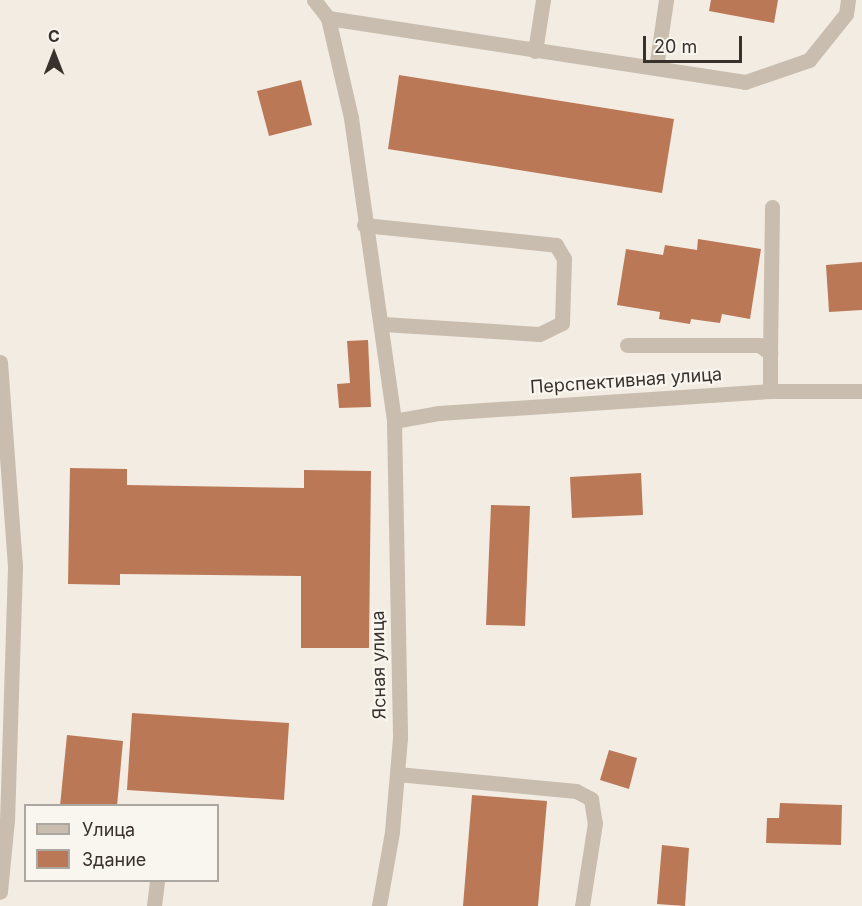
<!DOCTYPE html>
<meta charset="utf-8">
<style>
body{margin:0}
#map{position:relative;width:862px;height:906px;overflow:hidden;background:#f2ece2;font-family:Inter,sans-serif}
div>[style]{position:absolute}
.building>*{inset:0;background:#bb7857}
.minor>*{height:15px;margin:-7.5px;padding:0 7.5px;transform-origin:7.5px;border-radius:7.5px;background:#c9bdaf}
span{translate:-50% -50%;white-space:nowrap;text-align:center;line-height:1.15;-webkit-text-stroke:4.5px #f9f5ef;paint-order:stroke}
.street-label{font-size:18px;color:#39312c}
.legend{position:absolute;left:24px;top:804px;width:195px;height:78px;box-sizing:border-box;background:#f9f5ef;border:2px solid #aca7a1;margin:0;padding:8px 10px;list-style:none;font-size:18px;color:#39312c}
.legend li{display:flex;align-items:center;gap:12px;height:30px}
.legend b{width:30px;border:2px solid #aca7a1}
.north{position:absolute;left:24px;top:24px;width:60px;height:60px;-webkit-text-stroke:4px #f9f5ef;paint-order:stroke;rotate:0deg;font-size:16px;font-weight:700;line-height:24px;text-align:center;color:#39312c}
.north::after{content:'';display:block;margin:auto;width:21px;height:27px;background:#39312c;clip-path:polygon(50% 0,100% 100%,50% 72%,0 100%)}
.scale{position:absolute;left:643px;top:36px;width:99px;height:27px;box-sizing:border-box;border:3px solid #39312c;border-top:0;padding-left:8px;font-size:18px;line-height:21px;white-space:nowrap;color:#39312c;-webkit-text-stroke:4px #f9f5ef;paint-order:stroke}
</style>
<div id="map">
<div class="building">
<div style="clip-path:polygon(711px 0,778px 0,774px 23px,709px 11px)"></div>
<div style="clip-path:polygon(399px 75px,674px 119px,662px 193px,388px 149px)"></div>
<div style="clip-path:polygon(301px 80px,312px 125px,269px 136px,257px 91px)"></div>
<div style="clip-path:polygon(698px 239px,761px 249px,750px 319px,722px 314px,720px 323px,691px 319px,690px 324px,659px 319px,660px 312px,617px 305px,626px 249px,663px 255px,665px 245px,697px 250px)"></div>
<div style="clip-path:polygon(862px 262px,862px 310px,829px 312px,826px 265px)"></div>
<div style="clip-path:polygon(368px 340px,371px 407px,339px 408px,337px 384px,350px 383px,347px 341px)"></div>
<div style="clip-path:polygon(70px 468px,127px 469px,127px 485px,304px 488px,304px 470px,371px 471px,369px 648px,301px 648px,301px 576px,120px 574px,120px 585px,68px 584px)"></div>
<div style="clip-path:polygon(641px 473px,643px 515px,572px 518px,570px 477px)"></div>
<div style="clip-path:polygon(491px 505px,530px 506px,525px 626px,486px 625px)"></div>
<div style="clip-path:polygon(132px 713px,289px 723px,284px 800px,127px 790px)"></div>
<div style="clip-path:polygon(67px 735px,123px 741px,117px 806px,60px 806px)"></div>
<div style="clip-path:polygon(609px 750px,637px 758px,629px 789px,600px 780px)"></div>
<div style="clip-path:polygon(472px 795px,547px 801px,538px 906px,463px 906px)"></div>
<div style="clip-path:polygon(780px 803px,842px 805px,841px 845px,766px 843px,767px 818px,779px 818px)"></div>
<div style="clip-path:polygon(662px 845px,689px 848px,685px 906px,657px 904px)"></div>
</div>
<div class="minor">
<div style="left:314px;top:0;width:23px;rotate:52deg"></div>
<div style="left:328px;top:18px;width:103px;rotate:77deg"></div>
<div style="left:351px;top:118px;width:306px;rotate:81.9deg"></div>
<div style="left:394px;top:421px;width:317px;rotate:88.9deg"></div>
<div style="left:400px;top:738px;width:94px;rotate:94.9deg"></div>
<div style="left:392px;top:832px;width:75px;rotate:100deg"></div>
<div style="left:328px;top:18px;width:422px;rotate:8.7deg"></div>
<div style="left:745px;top:82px;width:68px;rotate:-19deg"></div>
<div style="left:809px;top:60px;width:59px;rotate:-51.2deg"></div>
<div style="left:846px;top:14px;width:14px;rotate:-82deg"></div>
<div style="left:535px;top:51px;width:52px;rotate:-81.1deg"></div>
<div style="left:656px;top:68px;width:69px;rotate:-81.6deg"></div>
<div style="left:364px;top:225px;width:193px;rotate:5.9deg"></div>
<div style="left:556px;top:245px;width:16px;rotate:60deg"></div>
<div style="left:564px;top:259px;width:64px;rotate:91.8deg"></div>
<div style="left:562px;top:323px;width:25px;rotate:154deg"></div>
<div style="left:539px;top:334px;width:156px;rotate:-176.3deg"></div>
<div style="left:627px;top:345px;width:132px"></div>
<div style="left:759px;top:345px;width:14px;rotate:36deg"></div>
<div style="left:770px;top:353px;width:38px;rotate:90deg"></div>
<div style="left:770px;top:353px;width:146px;rotate:-89.2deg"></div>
<div style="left:0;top:362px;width:206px;rotate:85.8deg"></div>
<div style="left:15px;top:567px;width:253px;rotate:91.8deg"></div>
<div style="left:7px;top:820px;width:72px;rotate:95.6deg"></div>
<div style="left:394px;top:421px;width:46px;rotate:-10.1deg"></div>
<div style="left:439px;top:413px;width:332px;rotate:-3.8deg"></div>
<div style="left:770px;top:391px;width:92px"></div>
<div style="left:397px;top:774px;width:180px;rotate:5.4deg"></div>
<div style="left:576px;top:791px;width:17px;rotate:28deg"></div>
<div style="left:591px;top:799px;width:24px;rotate:81deg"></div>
<div style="left:595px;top:823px;width:84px;rotate:98.9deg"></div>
<div style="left:154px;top:906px;width:26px;rotate:-83deg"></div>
</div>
<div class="street-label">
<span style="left:626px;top:381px;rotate:-4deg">Перспективная улица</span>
<span style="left:379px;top:665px;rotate:-91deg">Ясная улица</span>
</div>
<ul class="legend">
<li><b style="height:8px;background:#c9bdaf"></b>Улица</li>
<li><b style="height:16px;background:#bb7857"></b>Здание</li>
</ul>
<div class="north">С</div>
<div class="scale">20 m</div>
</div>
